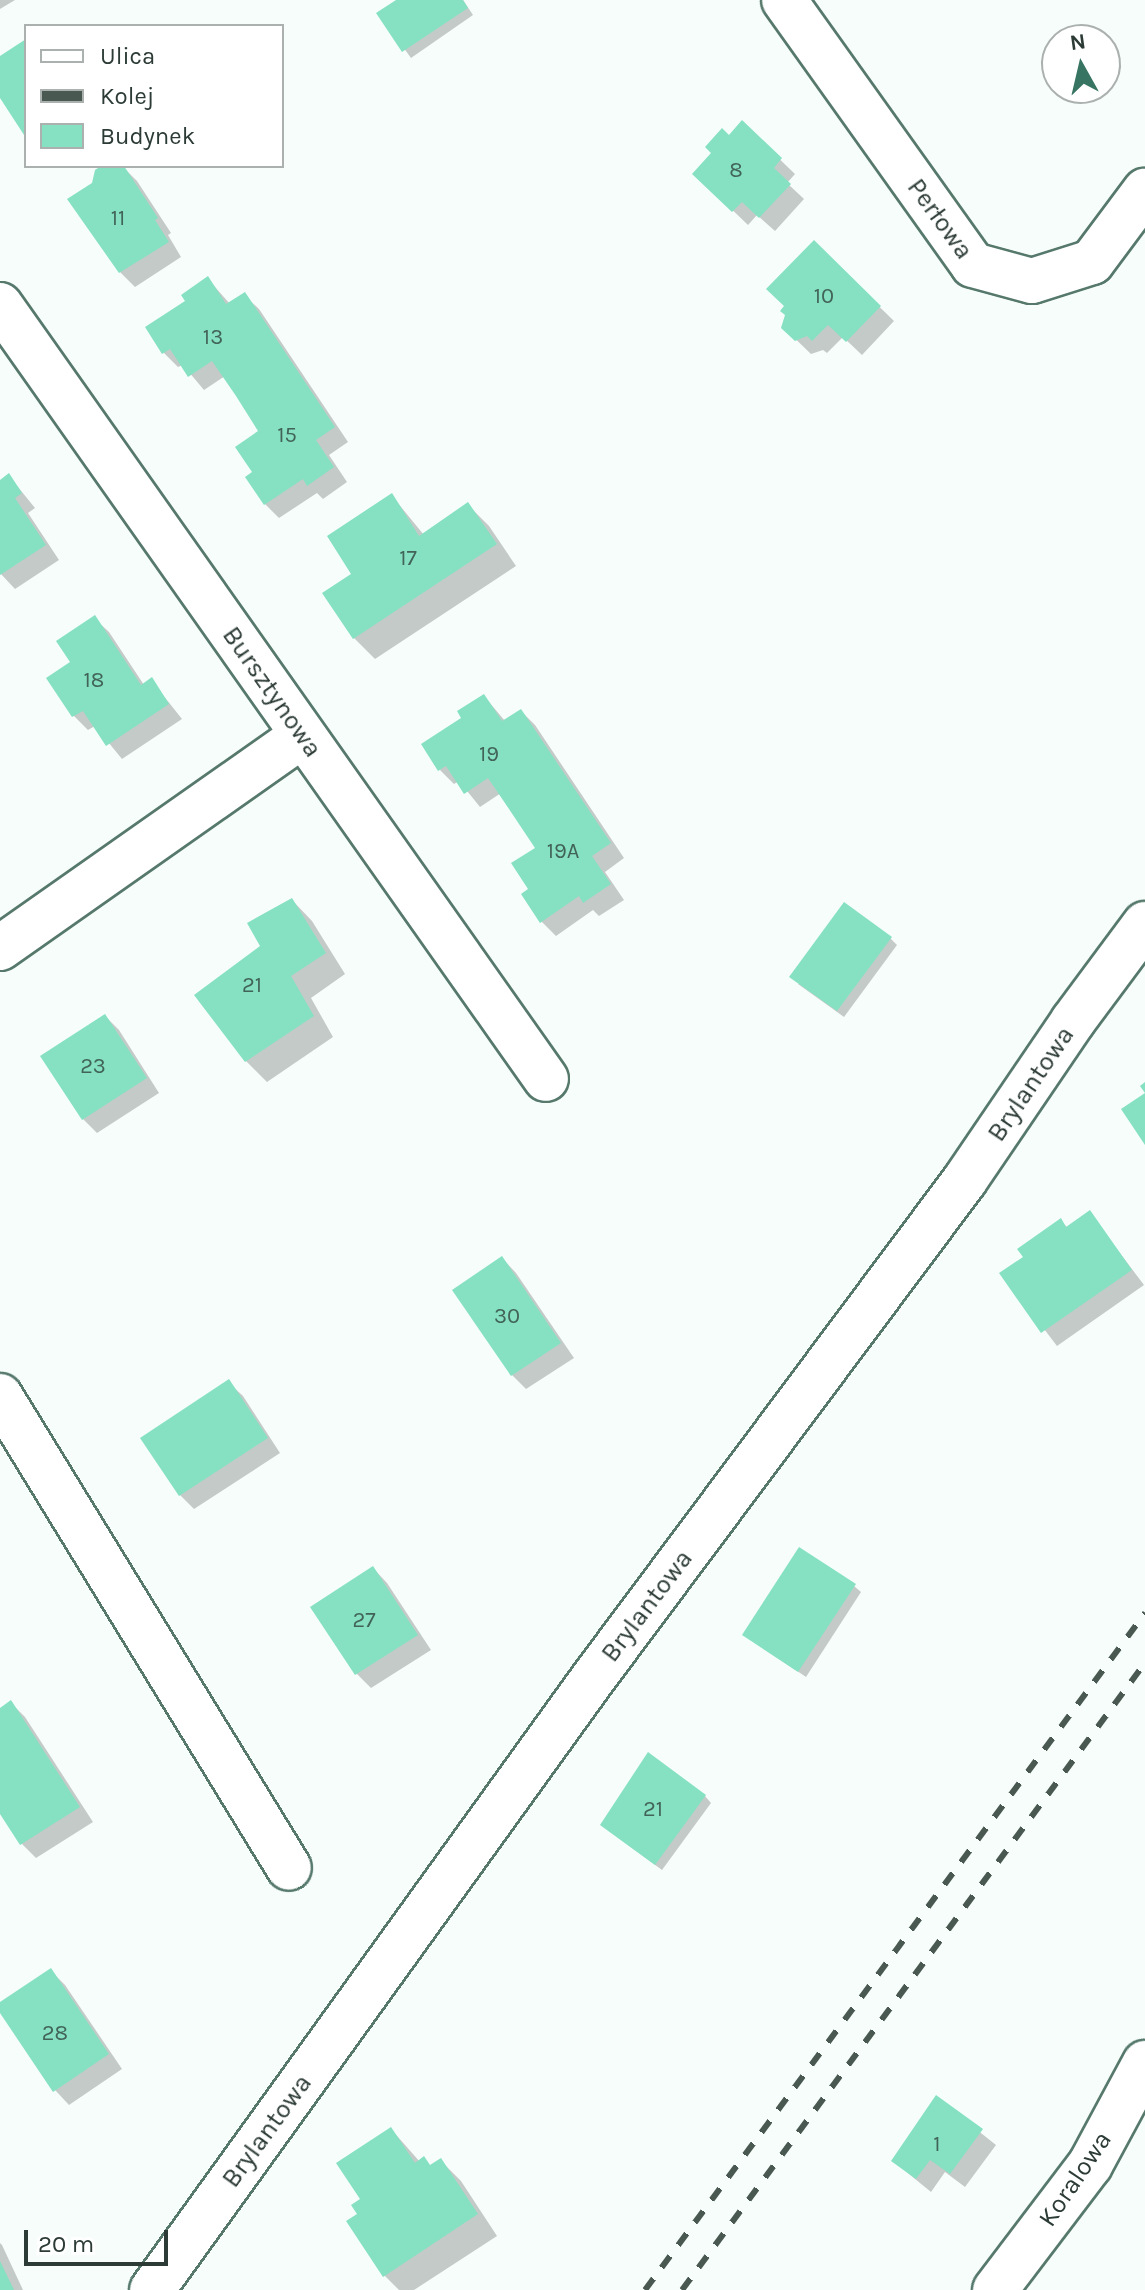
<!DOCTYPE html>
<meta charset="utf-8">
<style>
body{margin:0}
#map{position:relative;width:1145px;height:2290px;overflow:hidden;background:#f6fdfa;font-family:Karla,sans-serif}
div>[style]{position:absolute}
.shadow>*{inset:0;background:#0003}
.building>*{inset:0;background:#85e1c2}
.roads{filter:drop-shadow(2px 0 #56796c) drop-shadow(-2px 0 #56796c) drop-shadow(0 2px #56796c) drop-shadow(0 -2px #56796c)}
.minor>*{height:44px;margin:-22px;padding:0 22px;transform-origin:22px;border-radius:22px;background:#fff}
.rail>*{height:6px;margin-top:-3px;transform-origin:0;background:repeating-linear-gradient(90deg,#4a5852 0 14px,transparent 0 28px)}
span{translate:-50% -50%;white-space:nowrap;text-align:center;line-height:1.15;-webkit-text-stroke:6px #fff;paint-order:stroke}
.number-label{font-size:22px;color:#426458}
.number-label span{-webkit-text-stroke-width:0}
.street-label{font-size:26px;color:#2c3b35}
.legend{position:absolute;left:24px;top:24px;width:260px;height:144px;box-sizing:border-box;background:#fff;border:2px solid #abb1ae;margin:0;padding:10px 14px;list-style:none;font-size:24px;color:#2c3b35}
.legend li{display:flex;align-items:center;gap:16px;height:40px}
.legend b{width:40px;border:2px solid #abb1ae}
.north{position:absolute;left:1041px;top:24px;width:80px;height:80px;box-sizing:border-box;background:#fff;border:2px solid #abb1ae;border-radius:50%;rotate:352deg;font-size:22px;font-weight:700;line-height:32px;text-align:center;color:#2c3b35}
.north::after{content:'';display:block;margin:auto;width:28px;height:36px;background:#377461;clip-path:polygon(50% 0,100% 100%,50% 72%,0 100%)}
.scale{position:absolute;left:24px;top:2230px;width:144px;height:36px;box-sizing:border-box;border:4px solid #2c3b35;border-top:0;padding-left:10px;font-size:24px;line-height:28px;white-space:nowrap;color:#2c3b35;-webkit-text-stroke:6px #fff;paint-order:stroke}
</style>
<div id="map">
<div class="shadow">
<div style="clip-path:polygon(0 0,15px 0,0 9px)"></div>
<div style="clip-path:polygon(400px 0,463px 0,473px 15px,411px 58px,379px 14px)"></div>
<div style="clip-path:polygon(742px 123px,795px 174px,787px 183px,804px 199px,775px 231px,757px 215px,748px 225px,695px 174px)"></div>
<div style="clip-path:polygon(105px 166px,122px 166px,137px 181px,171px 233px,168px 235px,181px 257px,135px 287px,120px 272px,70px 200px,94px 184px)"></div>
<div style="clip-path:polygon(814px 243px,894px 321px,862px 355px,843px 337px,827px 353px,823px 350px,811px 354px,783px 327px)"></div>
<div style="clip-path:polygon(208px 279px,230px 304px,244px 295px,259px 309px,348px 442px,329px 455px,347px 482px,323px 499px,317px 493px,279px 518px,265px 504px,261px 432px,225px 376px,204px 390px,183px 365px,178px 367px,164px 353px,147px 328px,188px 302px)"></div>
<div style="clip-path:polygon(9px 476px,35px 508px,28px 513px,59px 560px,15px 589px,0 573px,0 482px)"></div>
<div style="clip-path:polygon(392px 496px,424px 535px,468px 505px,489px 526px,516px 566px,375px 659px,354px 638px,325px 594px,354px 574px)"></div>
<div style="clip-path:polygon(94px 618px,109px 632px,144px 685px,151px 680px,182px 719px,122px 759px,95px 726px,88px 730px,74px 716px,73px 663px)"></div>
<div style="clip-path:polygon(484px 696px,505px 721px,521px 711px,535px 725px,624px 858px,605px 872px,624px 900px,599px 916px,593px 910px,556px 936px,541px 921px,531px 889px,537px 848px,501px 793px,480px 807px,459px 781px,454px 784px,440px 770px,463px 718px)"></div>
<div style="clip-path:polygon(292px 900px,312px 921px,345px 974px,311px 998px,333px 1037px,267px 1082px,246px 1061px,263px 946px)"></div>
<div style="clip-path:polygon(890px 938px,897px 945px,844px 1017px,798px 984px)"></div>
<div style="clip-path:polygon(105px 1016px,119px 1030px,159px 1093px,97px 1133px,83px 1119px)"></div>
<div style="clip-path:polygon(1089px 1212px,1144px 1285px,1057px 1346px,1002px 1274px,1026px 1257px,1061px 1221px,1068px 1228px)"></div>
<div style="clip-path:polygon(502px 1258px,516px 1273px,574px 1358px,526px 1389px,512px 1375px)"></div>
<div style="clip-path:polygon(228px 1382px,243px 1396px,280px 1453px,194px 1509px,180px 1495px)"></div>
<div style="clip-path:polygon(373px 1568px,387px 1583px,431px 1650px,371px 1688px,357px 1674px,313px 1607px)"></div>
<div style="clip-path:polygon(854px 1586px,861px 1592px,806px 1677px,744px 1635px)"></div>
<div style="clip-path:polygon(11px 1703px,25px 1717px,93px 1822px,36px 1858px,22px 1844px,0 1810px,0 1710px)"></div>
<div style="clip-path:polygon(705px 1796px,711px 1803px,662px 1870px,609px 1831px)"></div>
<div style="clip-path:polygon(51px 1971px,65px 1985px,122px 2069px,69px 2105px,55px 2090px,0 2010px,0 2005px)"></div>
<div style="clip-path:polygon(937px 2098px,996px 2145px,965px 2187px,945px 2172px,931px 2192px,893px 2161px)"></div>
<div style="clip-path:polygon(391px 2129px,420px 2162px,432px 2167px,441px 2161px,461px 2181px,497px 2236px,414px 2290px,399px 2290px,384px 2275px,359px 2215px)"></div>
<div style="clip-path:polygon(0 2243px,2px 2245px,23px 2290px,0 2290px)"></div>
</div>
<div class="building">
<div style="clip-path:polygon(396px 0,463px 0,468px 8px,402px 52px,376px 13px)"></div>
<div style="clip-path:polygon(26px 39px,26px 138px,0 98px,0 56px)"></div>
<div style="clip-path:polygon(742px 120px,782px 158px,774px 168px,791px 184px,759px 218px,742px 202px,732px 212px,692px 174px,711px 153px,705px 147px,722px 128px,729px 135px)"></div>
<div style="clip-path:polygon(101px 166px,124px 166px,158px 218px,155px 220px,169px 242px,119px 273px,67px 199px,92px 183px,95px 170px)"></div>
<div style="clip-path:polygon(814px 240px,881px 306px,846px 342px,828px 325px,812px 341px,807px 336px,795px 341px,781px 328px,785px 315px,780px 311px,784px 306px,766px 289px)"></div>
<div style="clip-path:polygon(208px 276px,226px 304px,245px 292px,335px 427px,316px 440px,334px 467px,307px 486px,303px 479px,264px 505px,245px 477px,252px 472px,235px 447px,258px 431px,236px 396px,212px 361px,188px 377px,170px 349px,162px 354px,145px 327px,185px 301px,181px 295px)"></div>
<div style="clip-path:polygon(9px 473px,22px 493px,15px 498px,46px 545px,0 575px,0 480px)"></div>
<div style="clip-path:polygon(392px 493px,419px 536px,468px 502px,497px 544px,353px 639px,322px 593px,351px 574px,327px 536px)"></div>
<div style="clip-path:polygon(95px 615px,141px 685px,152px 677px,169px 704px,106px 746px,83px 711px,72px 717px,46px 678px,70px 662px,56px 641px)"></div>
<div style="clip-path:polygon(484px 694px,502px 721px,521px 709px,611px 843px,592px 856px,611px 884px,583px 903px,579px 896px,540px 923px,521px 894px,528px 889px,511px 863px,535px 848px,511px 812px,488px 778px,464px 794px,446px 766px,438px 771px,421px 744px,461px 718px,457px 711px)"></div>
<div style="clip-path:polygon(292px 898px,326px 953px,291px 976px,314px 1016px,245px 1062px,194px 995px,260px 946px,247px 923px)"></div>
<div style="clip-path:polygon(844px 902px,892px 937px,837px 1011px,789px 977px)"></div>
<div style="clip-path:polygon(105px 1014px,147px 1078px,82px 1120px,40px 1056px)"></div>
<div style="clip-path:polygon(1145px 1082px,1145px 1145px,1121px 1109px,1145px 1093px,1140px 1086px)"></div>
<div style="clip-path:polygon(1090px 1210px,1132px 1270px,1041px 1333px,999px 1273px,1023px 1257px,1017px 1249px,1061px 1218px,1066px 1227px)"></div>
<div style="clip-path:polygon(502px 1256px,561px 1343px,511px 1376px,452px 1290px)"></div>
<div style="clip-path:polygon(229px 1379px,268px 1438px,179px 1496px,140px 1438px)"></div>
<div style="clip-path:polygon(799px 1547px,856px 1584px,798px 1672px,742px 1635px)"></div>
<div style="clip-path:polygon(373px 1566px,418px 1635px,355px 1675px,310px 1607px)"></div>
<div style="clip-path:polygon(11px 1700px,80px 1807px,20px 1845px,0 1814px,0 1708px)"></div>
<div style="clip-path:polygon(648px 1752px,706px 1795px,655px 1865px,600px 1825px)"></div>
<div style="clip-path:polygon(51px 1968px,109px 2054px,53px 2092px,0 2013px,0 2002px)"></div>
<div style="clip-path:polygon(936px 2095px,983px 2129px,950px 2174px,930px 2160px,916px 2179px,891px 2161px)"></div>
<div style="clip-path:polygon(391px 2127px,415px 2163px,424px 2156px,430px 2165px,441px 2158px,478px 2214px,383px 2277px,346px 2221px,357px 2214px,351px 2205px,360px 2199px,336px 2163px)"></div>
<div style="clip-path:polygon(0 2261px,14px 2290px,0 2290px)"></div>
</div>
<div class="roads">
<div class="minor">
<div style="left:784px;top:0;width:325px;rotate:54.5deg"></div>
<div style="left:973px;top:265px;width:61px;rotate:15.2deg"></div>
<div style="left:1032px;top:281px;width:63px;rotate:-17.6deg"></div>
<div style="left:1092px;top:262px;width:89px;rotate:-53.3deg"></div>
<div style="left:0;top:305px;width:947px;rotate:54.8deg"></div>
<div style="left:0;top:948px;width:370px;rotate:-35.1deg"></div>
<div style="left:0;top:1396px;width:553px;rotate:58.52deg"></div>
<div style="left:152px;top:2290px;width:756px;rotate:-54.21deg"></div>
<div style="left:594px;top:1677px;width:620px;rotate:-53.26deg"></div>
<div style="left:965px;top:1180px;width:192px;rotate:-55.8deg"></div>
<div style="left:1073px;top:1021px;width:121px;rotate:-53.4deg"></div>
<div style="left:995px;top:2290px;width:157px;rotate:-52.8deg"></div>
<div style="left:1090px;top:2165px;width:116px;rotate:-61.7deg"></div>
</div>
</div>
<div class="rail">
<div style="left:645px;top:2290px;width:842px;rotate:-53.55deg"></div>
<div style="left:682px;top:2290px;width:779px;rotate:-53.56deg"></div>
</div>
<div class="number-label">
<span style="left:736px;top:171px">8</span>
<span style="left:118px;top:219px">11</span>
<span style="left:824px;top:297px">10</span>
<span style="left:213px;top:338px">13</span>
<span style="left:287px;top:436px">15</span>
<span style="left:408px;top:559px">17</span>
<span style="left:94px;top:681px">18</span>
<span style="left:489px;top:755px">19</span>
<span style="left:563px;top:852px">19A</span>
<span style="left:252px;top:986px">21</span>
<span style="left:93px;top:1067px">23</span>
<span style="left:507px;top:1317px">30</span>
<span style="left:364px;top:1621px">27</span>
<span style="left:653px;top:1810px">21</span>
<span style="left:55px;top:2034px">28</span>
<span style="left:937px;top:2145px">1</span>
</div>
<div class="street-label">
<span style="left:940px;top:219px;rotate:54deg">Perłowa</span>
<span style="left:272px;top:692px;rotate:55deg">Bursztynowa</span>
<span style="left:1031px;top:1084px;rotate:-56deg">Brylantowa</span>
<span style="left:647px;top:1606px;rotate:-53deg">Brylantowa</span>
<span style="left:267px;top:2131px;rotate:-54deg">Brylantowa</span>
<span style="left:1075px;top:2179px;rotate:-56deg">Koralowa</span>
</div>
<ul class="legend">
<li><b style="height:10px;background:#fff"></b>Ulica</li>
<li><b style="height:10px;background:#4a5852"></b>Kolej</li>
<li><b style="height:22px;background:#85e1c2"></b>Budynek</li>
</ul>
<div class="north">N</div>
<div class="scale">20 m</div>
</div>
